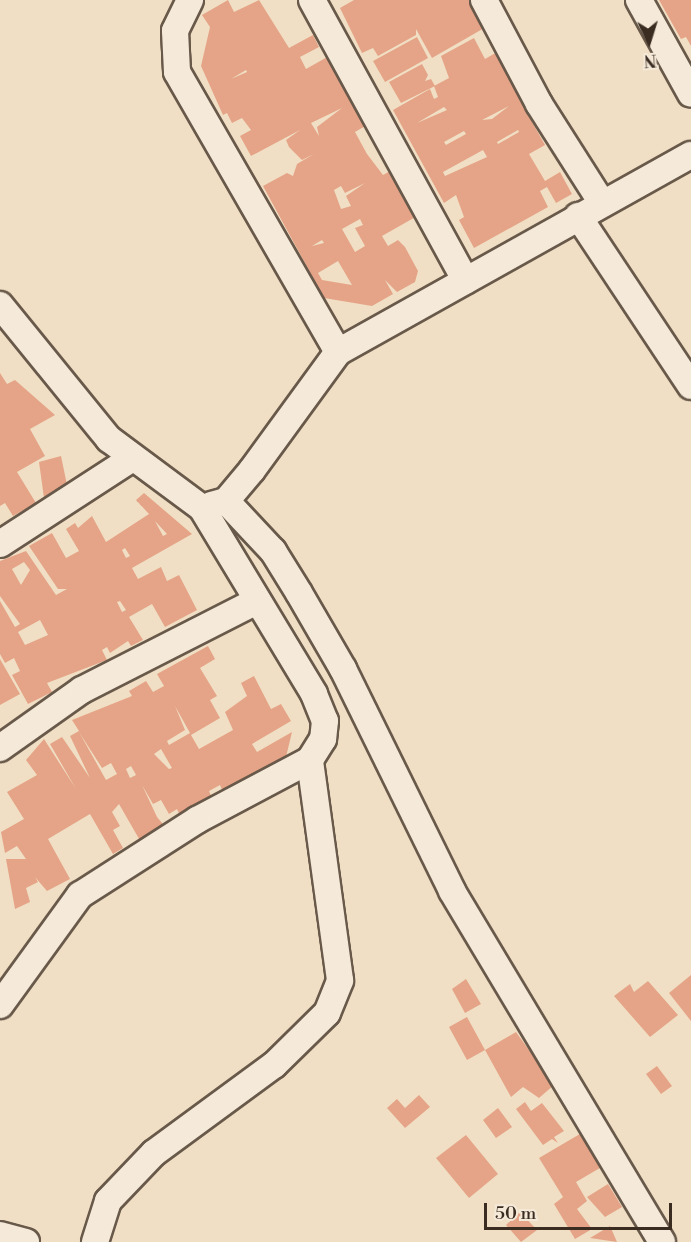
<!DOCTYPE html>
<style>
body{margin:0}
#map{position:relative;width:691px;height:1242px;overflow:hidden;background:#f0dfc4;font-family:"Libre Bodoni",serif}
div>[style]{position:absolute}
.building>*{inset:0;background:#e5a487}
.roads{filter:drop-shadow(2px 0 #68594a) drop-shadow(-2px 0 #68594a) drop-shadow(0 2px #68594a) drop-shadow(0 -2px #68594a)}
.minor>*{height:26px;margin:-13px;padding:0 13px;transform-origin:13px;border-radius:13px;background:#f5ead9}
span{translate:-50% -50%;white-space:nowrap;text-align:center;line-height:1.15;-webkit-text-stroke:6px #f5ead9;paint-order:stroke}
.north{position:absolute;left:619px;top:12px;width:60px;height:60px;-webkit-text-stroke:4px #f5ead9;paint-order:stroke;rotate:176deg;font-size:16px;font-weight:700;line-height:24px;text-align:center;color:#3a2c21}
.north::after{content:'';display:block;margin:auto;width:21px;height:27px;background:#3a2c21;clip-path:polygon(50% 0,100% 100%,50% 72%,0 100%)}
.scale{position:absolute;left:484px;top:1203px;width:188px;height:27px;box-sizing:border-box;border:3px solid #3a2c21;border-top:0;padding-left:8px;font-size:18px;line-height:21px;white-space:nowrap;color:#3a2c21;-webkit-text-stroke:4px #f5ead9;paint-order:stroke}
</style>
<div id="map">
<div class="building">
<div style="clip-path:polygon(evenodd,228px 0,234px 12px,259px 0,289px 48px,313px 35px,319px 47px,300px 57px,306px 69px,329px 56px,367px 125px,355px 132px,367px 154px,383px 175px,394px 169px,419px 215px,382px 236px,388px 246px,398px 240px,405px 247px,418px 271px,415px 282px,397px 292px,385px 280px,393px 294px,372px 306px,324px 298px,263px 186px,287px 173px,293px 176px,297px 164px,314px 154px,302px 160px,289px 147px,286px 140px,300px 130px,251px 156px,240px 136px,251px 130px,242px 118px,232px 123px,227px 113px,223px 115px,201px 66px,210px 27px,202px 15px,228px 0,246px 70px,247px 72px,231px 79px,246px 70px,228px 0,342px 108px,317px 127px,319px 136px,311px 123px,342px 108px,228px 0,365px 183px,346px 196px,351px 206px,341px 209px,334px 190px,341px 186px,345px 193px,365px 183px,228px 0,360px 219px,363px 225px,355px 228px,365px 246px,355px 252px,342px 229px,360px 219px,228px 0,322px 240px,324px 243px,312px 246px,322px 240px,228px 0,338px 261px,352px 285px,322px 280px,318px 273px,338px 261px)"></div>
<div style="clip-path:polygon(354px 0,469px 0,486px 27px,432px 58px,416px 29px,416px 35px,378px 56px,373px 48px,362px 53px,340px 8px)"></div>
<div style="clip-path:polygon(659px 0,691px 0,691px 46px,686px 37px,681px 39px)"></div>
<div style="clip-path:polygon(417px 37px,428px 58px,385px 82px,373px 61px)"></div>
<div style="clip-path:polygon(evenodd,474px 38px,485px 59px,499px 51px,525px 97px,519px 99px,545px 145px,529px 154px,545px 181px,560px 172px,572px 194px,556px 203px,547px 187px,540px 191px,548px 207px,474px 248px,459px 220px,464px 217px,456px 195px,444px 203px,393px 110px,430px 89px,434px 99px,438px 97px,434px 86px,449px 78px,441px 56px,474px 38px,509px 106px,492px 119px,482px 120px,509px 106px,474px 38px,444px 107px,447px 110px,417px 123px,444px 107px,474px 38px,518px 130px,519px 132px,498px 144px,497px 142px,518px 130px,474px 38px,464px 131px,466px 134px,446px 145px,444px 142px,464px 131px,474px 38px,483px 150px,487px 157px,445px 176px,443px 172px,483px 150px)"></div>
<div style="clip-path:polygon(422px 64px,428px 75px,425px 81px,431px 79px,435px 86px,401px 103px,389px 82px)"></div>
<div style="clip-path:polygon(0 373px,7px 384px,15px 380px,55px 415px,30px 429px,45px 456px,17px 472px,36px 503px,13px 516px,5px 503px,0 506px)"></div>
<div style="clip-path:polygon(61px 456px,67px 485px,44px 498px,39px 462px)"></div>
<div style="clip-path:polygon(evenodd,144px 493px,192px 534px,132px 568px,138px 579px,161px 567px,167px 581px,179px 575px,197px 610px,165px 627px,152px 604px,129px 617px,143px 640px,131px 646px,128px 641px,110px 653px,107px 647px,102px 650px,107px 660px,47px 683px,52px 692px,28px 704px,12px 675px,20px 671px,14px 658px,5px 663px,0 654px,0 601px,15px 627px,20px 624px,0 596px,0 561px,26px 551px,56px 595px,67px 589px,58px 589px,29px 546px,52px 533px,66px 558px,79px 551px,66px 529px,75px 523px,78px 528px,92px 516px,106px 542px,149px 514px,136px 500px,144px 493px,155px 521px,167px 534px,163px 536px,155px 521px,144px 493px,125px 548px,130px 556px,126px 558px,122px 550px,125px 548px,144px 493px,24px 562px,30px 570px,21px 585px,12px 569px,24px 562px,144px 493px,120px 601px,126px 610px,122px 612px,117px 602px,120px 601px,144px 493px,40px 620px,48px 635px,25px 645px,18px 632px,40px 620px)"></div>
<div style="clip-path:polygon(evenodd,208px 646px,215px 659px,200px 668px,217px 696px,210px 700px,220px 718px,191px 735px,199px 749px,233px 730px,225px 712px,247px 696px,241px 683px,254px 676px,271px 709px,281px 704px,291px 721px,252px 744px,257px 752px,292px 732px,286px 757px,223px 792px,220px 785px,209px 791px,212px 798px,182px 820px,177px 809px,169px 814px,161px 800px,153px 804px,142px 785px,157px 817px,167px 829px,142px 844px,119px 804px,112px 812px,120px 826px,113px 830px,123px 848px,113px 854px,90px 814px,48px 839px,70px 879px,47px 891px,35px 877px,38px 882px,26px 888px,30px 902px,15px 909px,6px 859px,26px 859px,17px 846px,5px 853px,1px 832px,24px 819px,7px 792px,37px 775px,26px 760px,44px 739px,76px 789px,50px 744px,62px 737px,90px 778px,70px 736px,79px 731px,72px 720px,132px 696px,129px 691px,146px 681px,153px 692px,164px 686px,157px 674px,208px 646px,175px 706px,190px 733px,169px 745px,167px 741px,185px 730px,175px 706px,208px 646px,79px 732px,102px 768px,111px 763px,117px 774px,106px 780px,79px 732px,208px 646px,161px 749px,172px 768px,169px 769px,154px 754px,161px 749px,208px 646px,131px 766px,136px 775px,130px 778px,126px 769px,131px 766px)"></div>
<div style="clip-path:polygon(0 659px,20px 694px,0 705px)"></div>
<div style="clip-path:polygon(691px 975px,691px 1021px,669px 993px)"></div>
<div style="clip-path:polygon(466px 979px,481px 1004px,465px 1013px,452px 989px)"></div>
<div style="clip-path:polygon(648px 981px,678px 1015px,650px 1037px,614px 996px,630px 984px,634px 992px)"></div>
<div style="clip-path:polygon(467px 1017px,485px 1050px,467px 1060px,449px 1027px)"></div>
<div style="clip-path:polygon(516px 1032px,554px 1085px,539px 1098px,523px 1087px,511px 1097px,485px 1050px)"></div>
<div style="clip-path:polygon(657px 1066px,672px 1086px,661px 1094px,646px 1074px)"></div>
<div style="clip-path:polygon(419px 1095px,430px 1107px,405px 1128px,387px 1108px,397px 1099px,405px 1108px)"></div>
<div style="clip-path:polygon(525px 1102px,531px 1111px,542px 1103px,564px 1131px,554px 1137px,558px 1143px,552px 1139px,543px 1145px,516px 1109px)"></div>
<div style="clip-path:polygon(498px 1108px,512px 1127px,496px 1138px,483px 1120px)"></div>
<div style="clip-path:polygon(585px 1131px,605px 1165px,576px 1182px,587px 1201px,577px 1209px,592px 1229px,575px 1239px,554px 1204px,563px 1197px,539px 1158px)"></div>
<div style="clip-path:polygon(466px 1135px,498px 1174px,469px 1198px,436px 1158px)"></div>
<div style="clip-path:polygon(608px 1184px,622px 1207px,605px 1217px,587px 1197px)"></div>
<div style="clip-path:polygon(520px 1212px,537px 1230px,521px 1242px,506px 1225px)"></div>
<div style="clip-path:polygon(610px 1226px,617px 1242px,590px 1238px)"></div>
</div>
<div class="roads">
<div class="minor">
<div style="left:190px;top:0;width:34px;rotate:116deg"></div>
<div style="left:175px;top:31px;width:41px;rotate:87.2deg"></div>
<div style="left:177px;top:72px;width:323px;rotate:60.1deg"></div>
<div style="left:312px;top:0;width:320px;rotate:61.3deg"></div>
<div style="left:484px;top:0;width:118px;rotate:62.1deg"></div>
<div style="left:539px;top:104px;width:117px;rotate:57.5deg"></div>
<div style="left:639px;top:0;width:107px;rotate:61deg"></div>
<div style="left:578px;top:216px;width:204px;rotate:56.4deg"></div>
<div style="left:0;top:305px;width:173px;rotate:50.9deg"></div>
<div style="left:109px;top:439px;width:116px;rotate:36.6deg"></div>
<div style="left:202px;top:508px;width:217px;rotate:58.9deg"></div>
<div style="left:314px;top:694px;width:29px;rotate:68deg"></div>
<div style="left:325px;top:721px;width:18px;rotate:96deg"></div>
<div style="left:323px;top:739px;width:25px;rotate:122deg"></div>
<div style="left:310px;top:760px;width:128px;rotate:152deg"></div>
<div style="left:197px;top:820px;width:139px;rotate:147.3deg"></div>
<div style="left:80px;top:895px;width:136px;rotate:126deg"></div>
<div style="left:226px;top:501px;width:69px;rotate:46.8deg"></div>
<div style="left:273px;top:551px;width:49px;rotate:58.2deg"></div>
<div style="left:299px;top:593px;width:88px;rotate:59.9deg"></div>
<div style="left:343px;top:669px;width:247px;rotate:63.8deg"></div>
<div style="left:452px;top:891px;width:409px;rotate:59.1deg"></div>
<div style="left:211px;top:505px;width:16px;rotate:-15deg"></div>
<div style="left:226px;top:501px;width:40px;rotate:-50deg"></div>
<div style="left:252px;top:470px;width:146px;rotate:-53.9deg"></div>
<div style="left:338px;top:352px;width:404px;rotate:-29.2deg"></div>
<div style="left:0;top:544px;width:156px;rotate:-33deg"></div>
<div style="left:0;top:748px;width:100px;rotate:-35.3deg"></div>
<div style="left:82px;top:690px;width:196px;rotate:-27deg"></div>
<div style="left:0;top:1235px;width:27px;rotate:15deg"></div>
<div style="left:95px;top:1242px;width:43px;rotate:-72.4deg"></div>
<div style="left:108px;top:1201px;width:66px;rotate:-46.2deg"></div>
<div style="left:154px;top:1153px;width:149px;rotate:-36.3deg"></div>
<div style="left:274px;top:1065px;width:74px;rotate:-44.5deg"></div>
<div style="left:327px;top:1013px;width:35px;rotate:-68deg"></div>
<div style="left:340px;top:980px;width:222px;rotate:-97.8deg"></div>
</div>
</div>
<div class="north">N</div>
<div class="scale">50 m</div>
</div>
